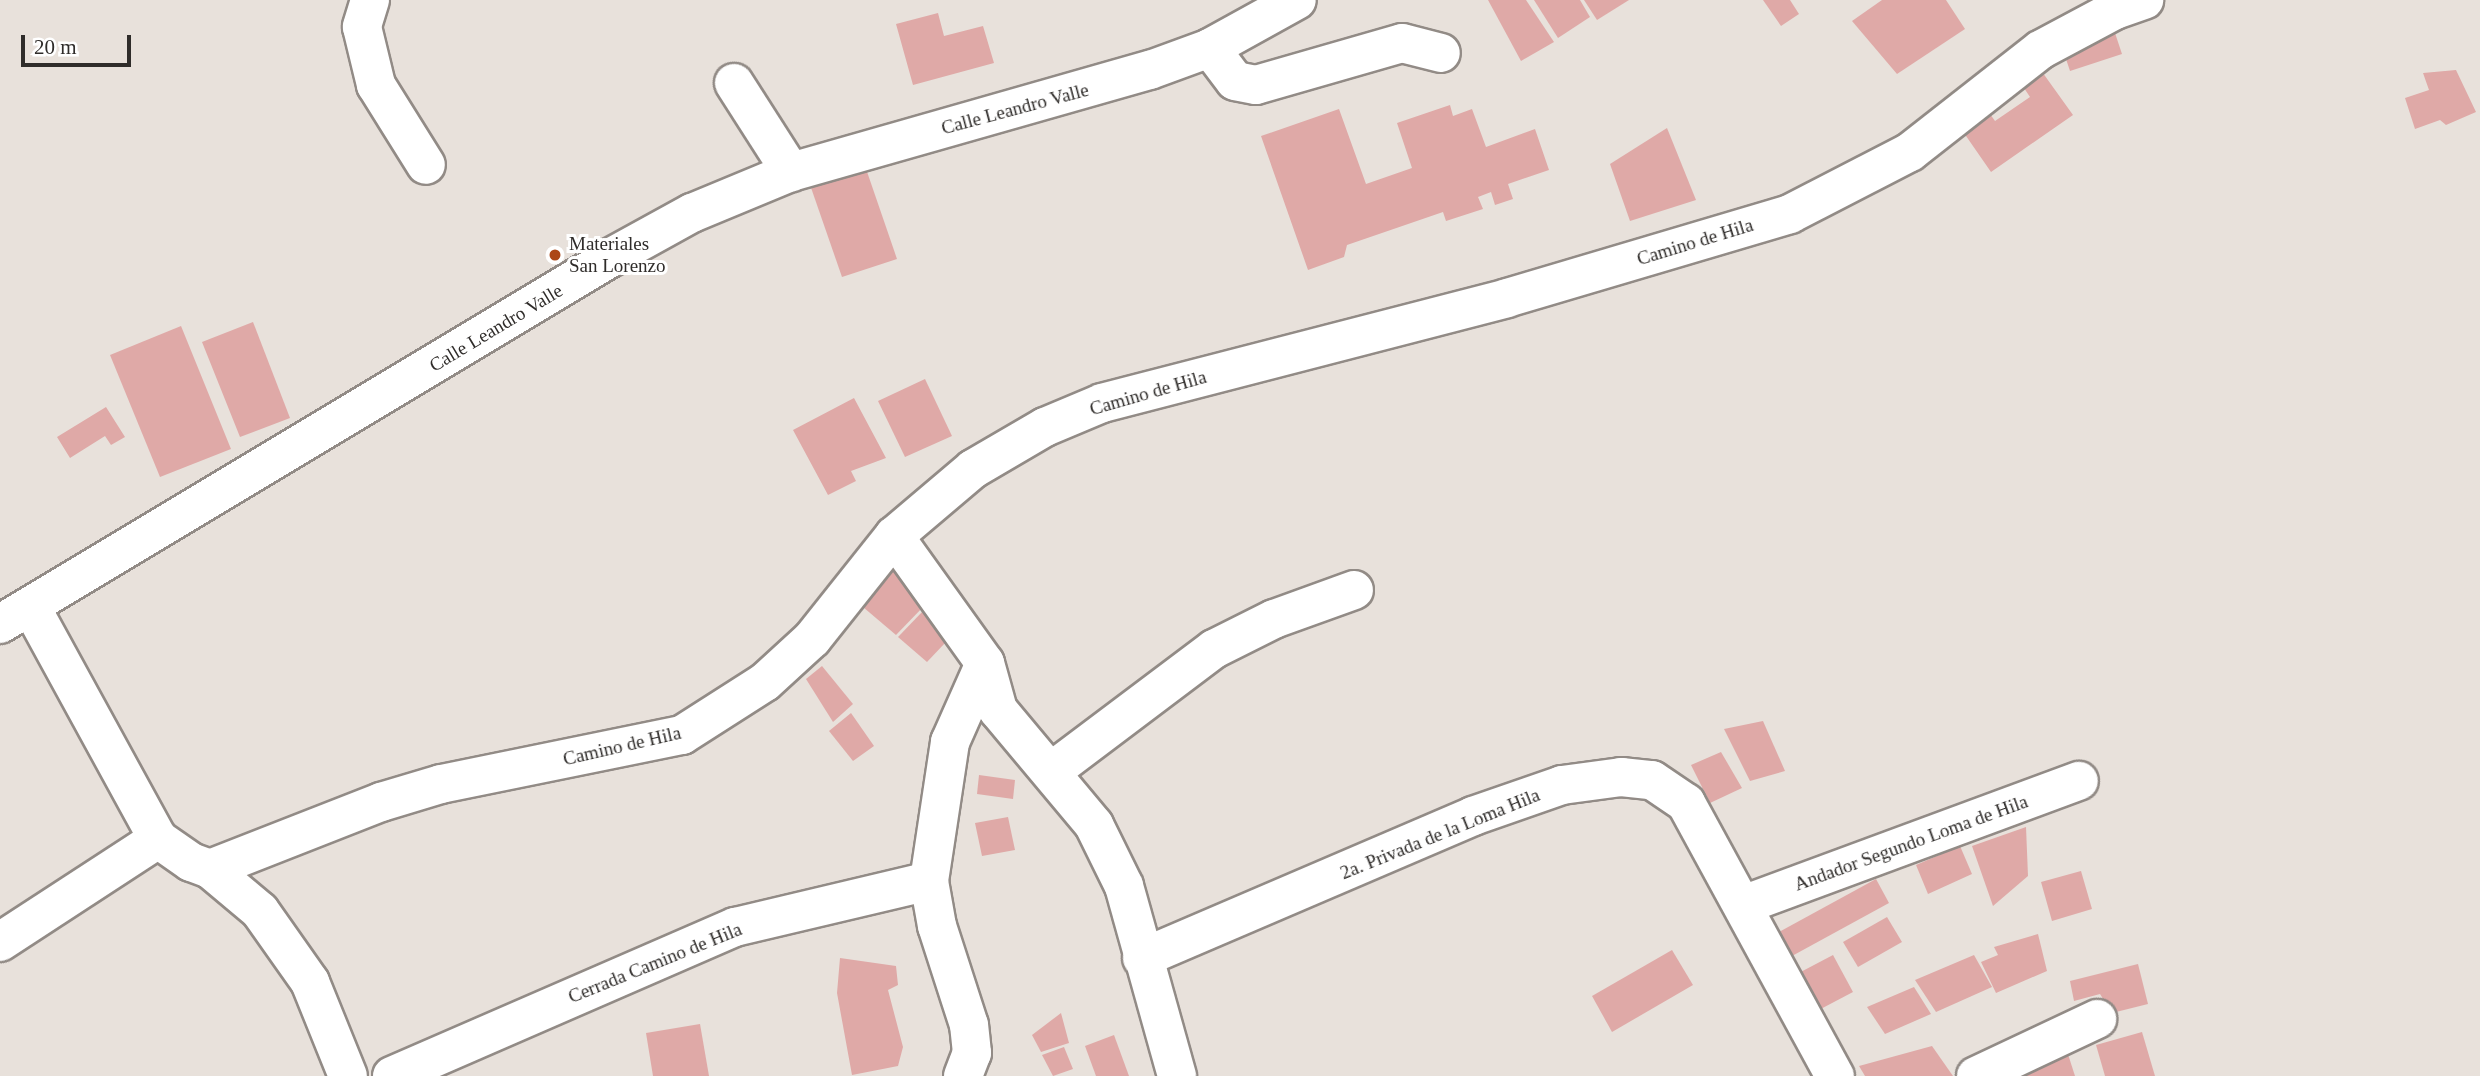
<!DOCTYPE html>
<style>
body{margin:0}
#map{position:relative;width:2480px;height:1076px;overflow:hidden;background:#e8e1db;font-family:"Times New Roman",serif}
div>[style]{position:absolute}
.building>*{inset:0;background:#dfa9a7}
.roads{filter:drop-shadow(2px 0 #928b86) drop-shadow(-2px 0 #928b86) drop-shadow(0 2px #928b86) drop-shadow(0 -2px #928b86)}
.minor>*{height:38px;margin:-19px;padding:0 19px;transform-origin:19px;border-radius:19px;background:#fff}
.dots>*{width:19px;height:19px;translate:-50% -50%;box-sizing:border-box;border:4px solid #fff;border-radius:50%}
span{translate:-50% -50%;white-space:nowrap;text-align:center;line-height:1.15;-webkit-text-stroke:6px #fff;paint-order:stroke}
.street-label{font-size:19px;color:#2f2c2a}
.poi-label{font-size:19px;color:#2f2c2a}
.left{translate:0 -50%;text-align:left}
.scale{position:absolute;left:21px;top:35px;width:110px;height:32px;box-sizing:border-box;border:4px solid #2f2c2a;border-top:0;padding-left:9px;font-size:21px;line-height:24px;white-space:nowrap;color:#2f2c2a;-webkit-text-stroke:5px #fff;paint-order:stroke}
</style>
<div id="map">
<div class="building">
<div style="clip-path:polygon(1488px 0,1526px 0,1554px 42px,1521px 61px)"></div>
<div style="clip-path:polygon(1534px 0,1580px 0,1590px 17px,1558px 38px)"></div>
<div style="clip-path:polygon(1584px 0,1629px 0,1597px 20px)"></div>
<div style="clip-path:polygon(1763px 0,1790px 0,1799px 14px,1781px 26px)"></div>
<div style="clip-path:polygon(1882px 0,1946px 0,1965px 29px,1897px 74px,1852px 21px)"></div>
<div style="clip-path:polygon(2106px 6px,2122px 54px,2070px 71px,2054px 23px)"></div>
<div style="clip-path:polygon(938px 13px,944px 36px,983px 26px,994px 63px,913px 85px,896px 24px)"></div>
<div style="clip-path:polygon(2035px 62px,2073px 115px,1991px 172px,1957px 123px,1983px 104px,1995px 121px,2030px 97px,2016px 76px)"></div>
<div style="clip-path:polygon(2456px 70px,2476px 112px,2446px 125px,2440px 120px,2415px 129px,2405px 98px,2429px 90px,2423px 73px)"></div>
<div style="clip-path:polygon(1450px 105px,1453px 116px,1472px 109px,1486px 147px,1535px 129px,1549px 170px,1508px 184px,1513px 199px,1495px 205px,1491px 192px,1478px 197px,1483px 209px,1446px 221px,1443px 212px,1347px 245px,1344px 257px,1308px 270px,1261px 136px,1339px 109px,1366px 184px,1412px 168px,1397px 123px)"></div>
<div style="clip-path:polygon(1667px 128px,1696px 200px,1630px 221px,1610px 164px)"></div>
<div style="clip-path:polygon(863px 160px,897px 259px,842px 277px,808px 179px)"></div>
<div style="clip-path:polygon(253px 322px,290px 418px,240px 437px,202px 342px)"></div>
<div style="clip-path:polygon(181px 326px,231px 449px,160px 477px,110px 355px)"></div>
<div style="clip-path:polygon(925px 379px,952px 436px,905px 457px,878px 401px)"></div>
<div style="clip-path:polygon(854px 398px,886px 458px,851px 471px,856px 481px,828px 495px,793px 430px)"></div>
<div style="clip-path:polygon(106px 407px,125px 437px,111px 445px,105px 436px,70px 458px,57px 437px)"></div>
<div style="clip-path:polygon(888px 554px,925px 605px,896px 635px,850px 596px)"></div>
<div style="clip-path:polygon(923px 611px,945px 643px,927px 662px,898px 637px)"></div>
<div style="clip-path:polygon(822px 666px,853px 704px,833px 722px,806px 679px)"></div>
<div style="clip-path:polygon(851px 713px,874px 746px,853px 761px,829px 731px)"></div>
<div style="clip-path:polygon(1763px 721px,1785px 771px,1750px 781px,1724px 729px)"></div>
<div style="clip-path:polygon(1721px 752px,1742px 788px,1710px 803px,1691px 765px)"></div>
<div style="clip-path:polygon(979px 775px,1015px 780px,1013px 799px,977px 794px)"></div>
<div style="clip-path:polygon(1008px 817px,1015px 850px,982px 856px,975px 823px)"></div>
<div style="clip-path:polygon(2026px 827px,2028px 876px,1993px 906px,1972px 846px)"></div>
<div style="clip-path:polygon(1960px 846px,1972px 874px,1928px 894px,1916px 865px)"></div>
<div style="clip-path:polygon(2081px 871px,2092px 909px,2052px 921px,2041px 882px)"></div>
<div style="clip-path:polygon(1876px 879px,1889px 903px,1792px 956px,1779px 932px)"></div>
<div style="clip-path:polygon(1887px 917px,1902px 942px,1858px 967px,1843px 942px)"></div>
<div style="clip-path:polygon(2038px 934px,2047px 971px,1996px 993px,1981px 962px,1998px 955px,1994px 947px)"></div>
<div style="clip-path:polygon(1672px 950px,1693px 985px,1612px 1032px,1592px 996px)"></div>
<div style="clip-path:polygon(1833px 955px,1853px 992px,1815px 1012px,1795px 975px)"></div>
<div style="clip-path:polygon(1974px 955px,1992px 987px,1936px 1012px,1915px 980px)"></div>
<div style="clip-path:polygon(840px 958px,896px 966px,898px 985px,888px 990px,903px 1047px,898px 1066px,852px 1075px,837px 993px)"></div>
<div style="clip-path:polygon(2138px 964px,2148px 1004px,2112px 1013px,2100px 994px,2074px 1001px,2070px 981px)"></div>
<div style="clip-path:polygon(1914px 987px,1931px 1014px,1885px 1034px,1867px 1007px)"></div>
<div style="clip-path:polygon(1061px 1013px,1069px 1043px,1041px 1052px,1032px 1035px)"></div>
<div style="clip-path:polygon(700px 1024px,709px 1076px,653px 1076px,646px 1033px)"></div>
<div style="clip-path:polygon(2142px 1032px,2155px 1076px,2105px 1076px,2096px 1045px)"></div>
<div style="clip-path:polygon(1114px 1035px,1129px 1076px,1096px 1076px,1085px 1046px)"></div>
<div style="clip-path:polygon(1932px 1046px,1953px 1076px,1865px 1076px,1859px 1066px)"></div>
<div style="clip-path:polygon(1064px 1047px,1073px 1069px,1053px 1076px,1042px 1055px)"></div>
<div style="clip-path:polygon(2066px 1048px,2075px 1076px,1987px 1076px)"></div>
</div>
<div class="roads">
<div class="minor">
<div style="left:370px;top:0;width:28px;rotate:107deg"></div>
<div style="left:362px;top:27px;width:60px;rotate:76.4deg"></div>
<div style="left:376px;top:85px;width:94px;rotate:58deg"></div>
<div style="left:1210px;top:48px;width:41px;rotate:52.9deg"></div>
<div style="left:1235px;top:81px;width:21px;rotate:11deg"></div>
<div style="left:1256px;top:85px;width:152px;rotate:-16deg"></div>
<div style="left:1402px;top:43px;width:40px;rotate:14.4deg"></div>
<div style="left:734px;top:83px;width:106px;rotate:57.4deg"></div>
<div style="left:894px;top:536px;width:156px;rotate:54.4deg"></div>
<div style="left:985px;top:663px;width:49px;rotate:74.5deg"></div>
<div style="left:998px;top:710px;width:150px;rotate:50.1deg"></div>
<div style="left:1094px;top:825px;width:68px;rotate:63.8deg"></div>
<div style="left:1124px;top:886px;width:197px;rotate:74.4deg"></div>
<div style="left:31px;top:607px;width:264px;rotate:61.3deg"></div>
<div style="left:158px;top:839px;width:40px;rotate:34.9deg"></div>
<div style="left:191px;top:862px;width:20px;rotate:20deg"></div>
<div style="left:210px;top:869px;width:65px;rotate:40deg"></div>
<div style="left:260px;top:911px;width:87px;rotate:54.8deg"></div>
<div style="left:310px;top:982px;width:101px;rotate:68deg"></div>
<div style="left:0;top:624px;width:711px;rotate:-30.96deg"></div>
<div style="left:610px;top:258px;width:94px;rotate:-28.8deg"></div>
<div style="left:692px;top:213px;width:107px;rotate:-22.5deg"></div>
<div style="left:791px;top:172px;width:373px;rotate:-15.9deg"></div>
<div style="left:1150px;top:70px;width:64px;rotate:-20.1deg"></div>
<div style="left:1210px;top:48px;width:99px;rotate:-28.9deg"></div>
<div style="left:1052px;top:771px;width:203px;rotate:-37deg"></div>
<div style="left:1214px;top:649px;width:67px;rotate:-26.6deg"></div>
<div style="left:1274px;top:619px;width:85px;rotate:-19.9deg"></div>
<div style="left:210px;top:869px;width:184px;rotate:-21.4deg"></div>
<div style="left:381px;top:802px;width:63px;rotate:-16.7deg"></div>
<div style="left:441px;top:784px;width:246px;rotate:-11.5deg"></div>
<div style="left:682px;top:735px;width:98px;rotate:-32.6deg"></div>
<div style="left:765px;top:682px;width:64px;rotate:-42.5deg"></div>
<div style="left:812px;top:639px;width:132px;rotate:-51.5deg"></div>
<div style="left:894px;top:536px;width:104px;rotate:-40.3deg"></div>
<div style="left:973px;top:469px;width:83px;rotate:-30.3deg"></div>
<div style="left:1045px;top:427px;width:62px;rotate:-22.8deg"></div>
<div style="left:1102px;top:403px;width:418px;rotate:-14.5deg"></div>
<div style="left:1507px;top:298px;width:295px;rotate:-16.5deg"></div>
<div style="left:1790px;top:214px;width:135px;rotate:-27.3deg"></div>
<div style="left:1910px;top:152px;width:165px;rotate:-38.1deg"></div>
<div style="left:2040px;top:50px;width:85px;rotate:-28.1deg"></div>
<div style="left:2115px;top:10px;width:31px;rotate:-19deg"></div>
<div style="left:1743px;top:905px;width:358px;rotate:-20.3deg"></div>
<div style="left:0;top:942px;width:189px;rotate:-33.1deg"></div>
<div style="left:1142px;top:958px;width:360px;rotate:-23.2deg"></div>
<div style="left:1473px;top:816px;width:94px;rotate:-19.2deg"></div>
<div style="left:1562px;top:785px;width:60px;rotate:-7.7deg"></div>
<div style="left:1621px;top:777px;width:31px;rotate:6deg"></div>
<div style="left:1652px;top:780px;width:41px;rotate:34.1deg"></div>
<div style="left:1686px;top:803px;width:311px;rotate:61.4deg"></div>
<div style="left:392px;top:1076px;width:374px;rotate:-23.5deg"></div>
<div style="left:735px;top:927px;width:199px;rotate:-13.3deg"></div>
<div style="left:963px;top:1076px;width:25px;rotate:-69deg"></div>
<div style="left:972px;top:1053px;width:28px;rotate:-96deg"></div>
<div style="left:969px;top:1025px;width:104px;rotate:-107.9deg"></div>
<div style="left:937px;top:926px;width:46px;rotate:-100.1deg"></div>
<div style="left:929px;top:881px;width:141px;rotate:-81.4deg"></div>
<div style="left:950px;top:742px;width:86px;rotate:-66.1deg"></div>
<div style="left:1976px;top:1076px;width:134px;rotate:-25.2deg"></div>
</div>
</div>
<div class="dots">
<div style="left:555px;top:255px;background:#ac4717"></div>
</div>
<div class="street-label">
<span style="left:1015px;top:109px;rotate:-15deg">Calle Leandro Valle</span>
<span style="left:1695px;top:242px;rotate:-17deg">Camino de Hila</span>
<span style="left:496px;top:328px;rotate:-31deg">Calle Leandro Valle</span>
<span style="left:1148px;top:393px;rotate:-16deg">Camino de Hila</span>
<span style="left:622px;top:746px;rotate:-13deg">Camino de Hila</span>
<span style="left:1440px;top:834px;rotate:-22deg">2a. Privada de la Loma Hila</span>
<span style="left:1911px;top:843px;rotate:-20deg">Andador Segundo Loma de Hila</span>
<span style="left:655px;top:963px;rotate:-22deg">Cerrada Camino de Hila</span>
</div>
<div class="poi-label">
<span class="left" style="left:569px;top:255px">Materiales<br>San Lorenzo</span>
</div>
<div class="scale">20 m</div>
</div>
